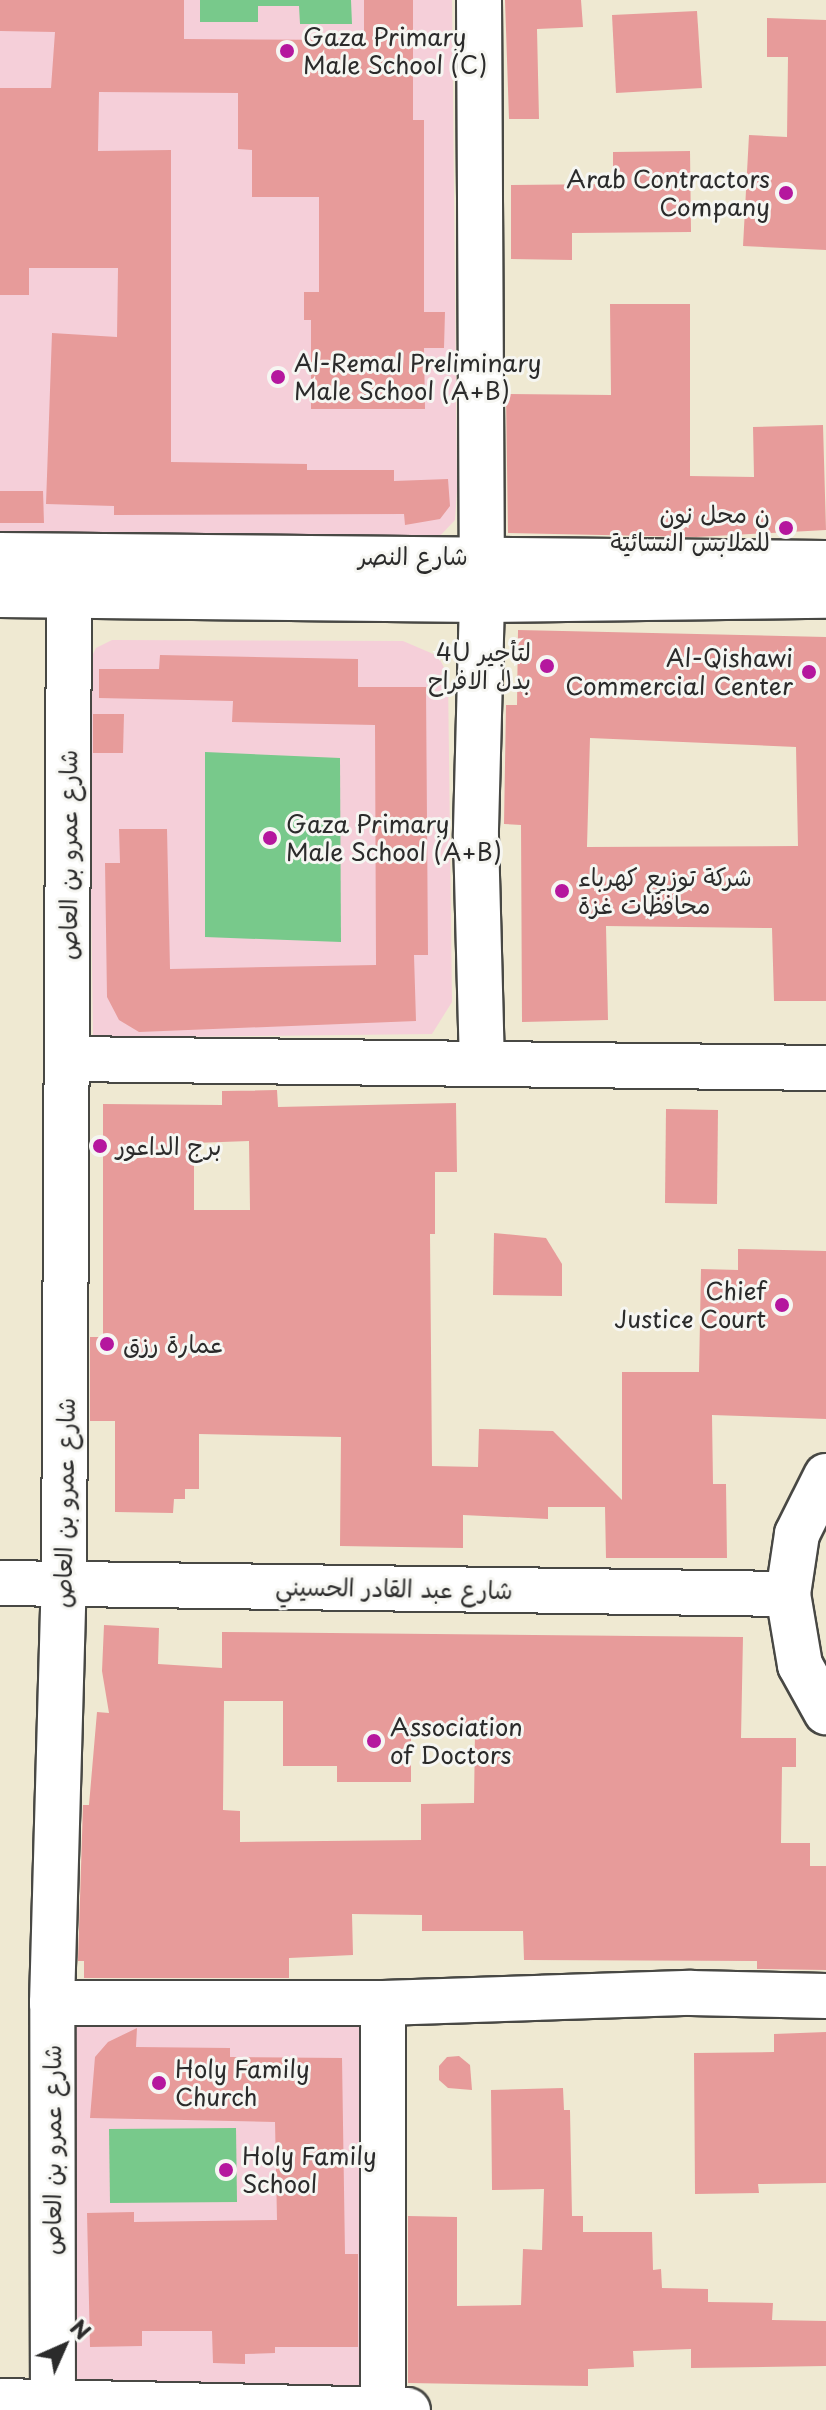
<!DOCTYPE html>
<meta charset="utf-8">
<style>
body{margin:0}
#map{position:relative;width:826px;height:2410px;overflow:hidden;background:#efe9d2;font-family:"Playpen Sans","Playpen Sans Arabic",sans-serif}
div>[style]{position:absolute}
.built>*{inset:0;background:#f5cfd9}
.green>*{inset:0;background:#78c98b}
.building>*{inset:0;background:#e79b9a}
.roads{filter:drop-shadow(2px 0 #484844) drop-shadow(-2px 0 #484844) drop-shadow(0 2px #484844) drop-shadow(0 -2px #484844)}
.minor>*{height:44px;margin:-22px;padding:0 22px;transform-origin:22px;border-radius:22px;background:#fff}
.major>*{height:44px;margin:-22px;padding:0 22px;transform-origin:22px;border-radius:22px;background:#fff}
.dots>*{width:22px;height:22px;translate:-50% -50%;box-sizing:border-box;border:4px solid #f6f6f2;border-radius:50%}
span{translate:-50% -50%;white-space:nowrap;text-align:center;line-height:1.15;-webkit-text-stroke:6px #f6f6f2;paint-order:stroke}
.poi-label{font-size:24px;color:#2b2b2b}
.left{translate:0 -50%;text-align:left}
.right{translate:-100% -50%;text-align:right}
.street-label{font-size:24px;color:#2b2b2b}
.north{position:absolute;left:24px;top:2306px;width:80px;height:80px;-webkit-text-stroke:6px #f6f6f2;paint-order:stroke;rotate:45deg;font-size:22px;font-weight:700;line-height:32px;text-align:center;color:#2b2b2b}
.north::after{content:'';display:block;margin:auto;width:28px;height:36px;background:#2b2b2b;clip-path:polygon(50% 0,100% 100%,50% 72%,0 100%)}
</style>
<div id="map">
<div class="built">
<div style="clip-path:polygon(0 0,452px 0,457px 490px,455px 520px,438px 538px,0 540px)"></div>
<div style="clip-path:polygon(112px 640px,403px 641px,438px 656px,448px 675px,452px 1002px,432px 1034px,93px 1038px,88px 664px,96px 648px)"></div>
<div style="clip-path:polygon(71px 2008px,386px 2009px,387px 2396px,67px 2387px)"></div>
</div>
<div class="green">
<div style="clip-path:polygon(200px 0,351px 0,352px 24px,300px 24px,299px 6px,258px 6px,258px 22px,200px 22px)"></div>
<div style="clip-path:polygon(205px 752px,340px 758px,341px 942px,205px 937px)"></div>
<div style="clip-path:polygon(236px 2128px,237px 2202px,110px 2203px,109px 2129px)"></div>
</div>
<div class="building">
<div style="clip-path:polygon(0 0,184px 0,184px 39px,364px 40px,364px 0,413px 0,413px 120px,424px 120px,424px 312px,445px 312px,444px 348px,424px 348px,425px 409px,311px 409px,311px 320px,304px 320px,304px 292px,319px 292px,319px 197px,252px 197px,252px 150px,238px 149px,238px 93px,99px 92px,98px 151px,171px 150px,171px 462px,307px 464px,307px 470px,394px 470px,394px 481px,448px 479px,450px 506px,440px 519px,405px 525px,404px 514px,114px 515px,114px 506px,46px 504px,52px 333px,117px 337px,118px 268px,29px 268px,29px 295px,0 295px,0 88px,51px 88px,55px 32px,0 31px)"></div>
<div style="clip-path:polygon(505px 0,581px 0,583px 27px,537px 29px,539px 119px,509px 119px)"></div>
<div style="clip-path:polygon(697px 11px,702px 88px,616px 93px,612px 15px)"></div>
<div style="clip-path:polygon(767px 18px,826px 20px,826px 250px,743px 246px,749px 135px,787px 137px,788px 57px,767px 57px)"></div>
<div style="clip-path:polygon(690px 151px,691px 232px,572px 233px,572px 260px,511px 259px,511px 185px,613px 184px,613px 152px)"></div>
<div style="clip-path:polygon(610px 304px,690px 304px,690px 476px,754px 477px,753px 427px,823px 425px,826px 530px,696px 537px,508px 533px,506px 394px,611px 395px)"></div>
<div style="clip-path:polygon(0 491px,43px 491px,44px 523px,0 523px)"></div>
<div style="clip-path:polygon(evenodd,518px 630px,826px 637px,826px 1001px,774px 1001px,772px 928px,606px 926px,608px 1020px,522px 1022px,521px 825px,504px 824px,506px 705px,517px 705px,518px 630px,590px 738px,796px 747px,798px 846px,587px 847px,590px 738px)"></div>
<div style="clip-path:polygon(160px 655px,358px 659px,358px 687px,426px 687px,428px 955px,414px 955px,416px 1021px,139px 1032px,119px 1020px,107px 997px,105px 863px,120px 863px,119px 829px,167px 829px,170px 969px,376px 965px,375px 725px,232px 722px,233px 701px,99px 698px,99px 669px,159px 669px)"></div>
<div style="clip-path:polygon(93px 714px,124px 714px,123px 753px,93px 753px)"></div>
<div style="clip-path:polygon(evenodd,277px 1090px,278px 1107px,456px 1103px,457px 1172px,435px 1172px,435px 1234px,430px 1234px,432px 1466px,478px 1467px,479px 1429px,553px 1431px,622px 1500px,622px 1372px,699px 1372px,701px 1269px,738px 1270px,738px 1249px,826px 1251px,826px 1419px,712px 1415px,713px 1484px,726px 1484px,727px 1558px,606px 1558px,605px 1507px,548px 1507px,548px 1519px,463px 1515px,463px 1548px,340px 1546px,341px 1437px,199px 1434px,199px 1489px,185px 1489px,185px 1499px,174px 1499px,173px 1513px,115px 1512px,115px 1421px,90px 1421px,90px 1337px,103px 1337px,103px 1104px,222px 1105px,222px 1091px,277px 1090px,249px 1141px,250px 1210px,194px 1210px,194px 1143px,249px 1141px)"></div>
<div style="clip-path:polygon(666px 1109px,718px 1110px,717px 1204px,665px 1203px)"></div>
<div style="clip-path:polygon(494px 1233px,546px 1238px,562px 1264px,562px 1296px,493px 1295px)"></div>
<div style="clip-path:polygon(evenodd,104px 1625px,159px 1628px,158px 1664px,222px 1668px,222px 1632px,743px 1637px,741px 1738px,796px 1738px,796px 1767px,782px 1767px,781px 1843px,810px 1843px,810px 1866px,826px 1866px,826px 1970px,757px 1969px,757px 1961px,524px 1960px,523px 1931px,422px 1931px,422px 1915px,352px 1914px,353px 1955px,289px 1958px,289px 1978px,84px 1978px,84px 1961px,78px 1961px,83px 1805px,89px 1805px,97px 1712px,109px 1713px,102px 1671px,104px 1625px,224px 1701px,283px 1701px,283px 1766px,337px 1766px,337px 1782px,411px 1782px,411px 1729px,475px 1730px,474px 1803px,421px 1804px,421px 1840px,240px 1842px,240px 1811px,223px 1810px,224px 1701px)"></div>
<div style="clip-path:polygon(137px 2028px,136px 2047px,230px 2048px,230px 2057px,342px 2058px,345px 2254px,358px 2254px,358px 2347px,275px 2347px,275px 2353px,245px 2354px,245px 2364px,213px 2363px,212px 2331px,142px 2331px,142px 2346px,90px 2347px,87px 2213px,134px 2212px,134px 2222px,277px 2220px,275px 2122px,90px 2118px,95px 2057px,108px 2042px)"></div>
<div style="clip-path:polygon(826px 2032px,826px 2183px,758px 2184px,759px 2193px,695px 2194px,694px 2053px,774px 2052px,774px 2034px)"></div>
<div style="clip-path:polygon(459px 2056px,470px 2065px,472px 2090px,448px 2088px,439px 2080px,439px 2066px,447px 2057px)"></div>
<div style="clip-path:polygon(563px 2088px,564px 2110px,570px 2110px,572px 2216px,583px 2216px,583px 2232px,652px 2232px,653px 2270px,661px 2269px,662px 2288px,708px 2289px,708px 2302px,773px 2303px,772px 2320px,826px 2321px,826px 2366px,691px 2368px,691px 2349px,633px 2351px,634px 2367px,588px 2369px,588px 2386px,408px 2383px,408px 2216px,457px 2217px,457px 2306px,521px 2305px,523px 2249px,542px 2250px,544px 2189px,492px 2190px,491px 2090px)"></div>
</div>
<div class="roads">
<div class="minor">
<div style="left:479px;top:0;width:600px;rotate:89.71deg"></div>
<div style="left:482px;top:600px;width:237px;rotate:91.5deg"></div>
<div style="left:476px;top:837px;width:227px;rotate:88.5deg"></div>
<div style="left:67px;top:1059px;width:759px;rotate:0.68deg"></div>
<div style="left:826px;top:1476px;width:65px;rotate:116.6deg"></div>
<div style="left:797px;top:1534px;width:61px;rotate:98.5deg"></div>
<div style="left:788px;top:1594px;width:72px;rotate:80.4deg"></div>
<div style="left:800px;top:1665px;width:54px;rotate:61deg"></div>
<div style="left:0;top:1583px;width:788px;rotate:0.8deg"></div>
<div style="left:52px;top:2003px;width:331px"></div>
<div style="left:383px;top:2003px;width:308px;rotate:-1.9deg"></div>
<div style="left:691px;top:1993px;width:135px;rotate:1.3deg"></div>
<div style="left:0;top:2401px;width:408px;rotate:1.3deg"></div>
<div style="left:53px;top:2410px;width:407px;rotate:-90.1deg"></div>
<div style="left:52px;top:2003px;width:421px;rotate:-88.4deg"></div>
<div style="left:64px;top:1582px;width:987px;rotate:-89.71deg"></div>
<div style="left:383px;top:2410px;width:407px;rotate:-90deg"></div>
</div>
<div class="major">
<div style="left:0;top:555px;width:826px;rotate:0.55deg"></div>
<div style="left:0;top:595px;width:482px;rotate:0.6deg"></div>
<div style="left:482px;top:600px;width:344px;rotate:-0.7deg"></div>
</div>
</div>
<div class="dots">
<div style="left:287px;top:51px;background:#b5179e"></div>
<div style="left:786px;top:193px;background:#b5179e"></div>
<div style="left:278px;top:377px;background:#b5179e"></div>
<div style="left:786px;top:528px;background:#b5179e"></div>
<div style="left:547px;top:666px;background:#b5179e"></div>
<div style="left:809px;top:672px;background:#b5179e"></div>
<div style="left:270px;top:838px;background:#b5179e"></div>
<div style="left:562px;top:891px;background:#b5179e"></div>
<div style="left:100px;top:1146px;background:#b5179e"></div>
<div style="left:782px;top:1305px;background:#b5179e"></div>
<div style="left:107px;top:1344px;background:#b5179e"></div>
<div style="left:374px;top:1741px;background:#b5179e"></div>
<div style="left:159px;top:2083px;background:#b5179e"></div>
<div style="left:226px;top:2170px;background:#b5179e"></div>
</div>
<div class="poi-label">
<span class="left" style="left:303px;top:51px">Gaza Primary<br>Male School (C)</span>
<span class="right" style="left:770px;top:193px">Arab Contractors<br>Company</span>
<span class="left" style="left:294px;top:377px">Al-Remal Preliminary<br>Male School (A+B)</span>
<span class="right" style="left:770px;top:528px">ن محل نون<br>للملابس النسائية</span>
<span class="right" style="left:531px;top:666px">4U لتأجير<br>بدل الافراح</span>
<span class="right" style="left:793px;top:672px">Al-Qishawi<br>Commercial Center</span>
<span class="left" style="left:286px;top:838px">Gaza Primary<br>Male School (A+B)</span>
<span class="left" style="left:578px;top:891px">شركة توزيع كهرباء<br>محافظات غزة</span>
<span class="left" style="left:116px;top:1146px">برج الداعور</span>
<span class="right" style="left:766px;top:1305px">Chief<br>Justice Court</span>
<span class="left" style="left:123px;top:1344px">عمارة رزق</span>
<span class="left" style="left:390px;top:1741px">Association<br>of Doctors</span>
<span class="left" style="left:175px;top:2083px">Holy Family<br>Church</span>
<span class="left" style="left:242px;top:2170px">Holy Family<br>School</span>
</div>
<div class="street-label">
<span style="left:413px;top:556px">شارع النصر</span>
<span style="left:68px;top:855px;rotate:-90deg">شارع عمرو بن العاص</span>
<span style="left:64px;top:1503px;rotate:-89deg">شارع عمرو بن العاص</span>
<span style="left:394px;top:1588px;rotate:1deg">شارع عبد القادر الحسيني</span>
<span style="left:52px;top:2150px;rotate:-90deg">شارع عمرو بن العاص</span>
</div>
<div class="north">N</div>
</div>
